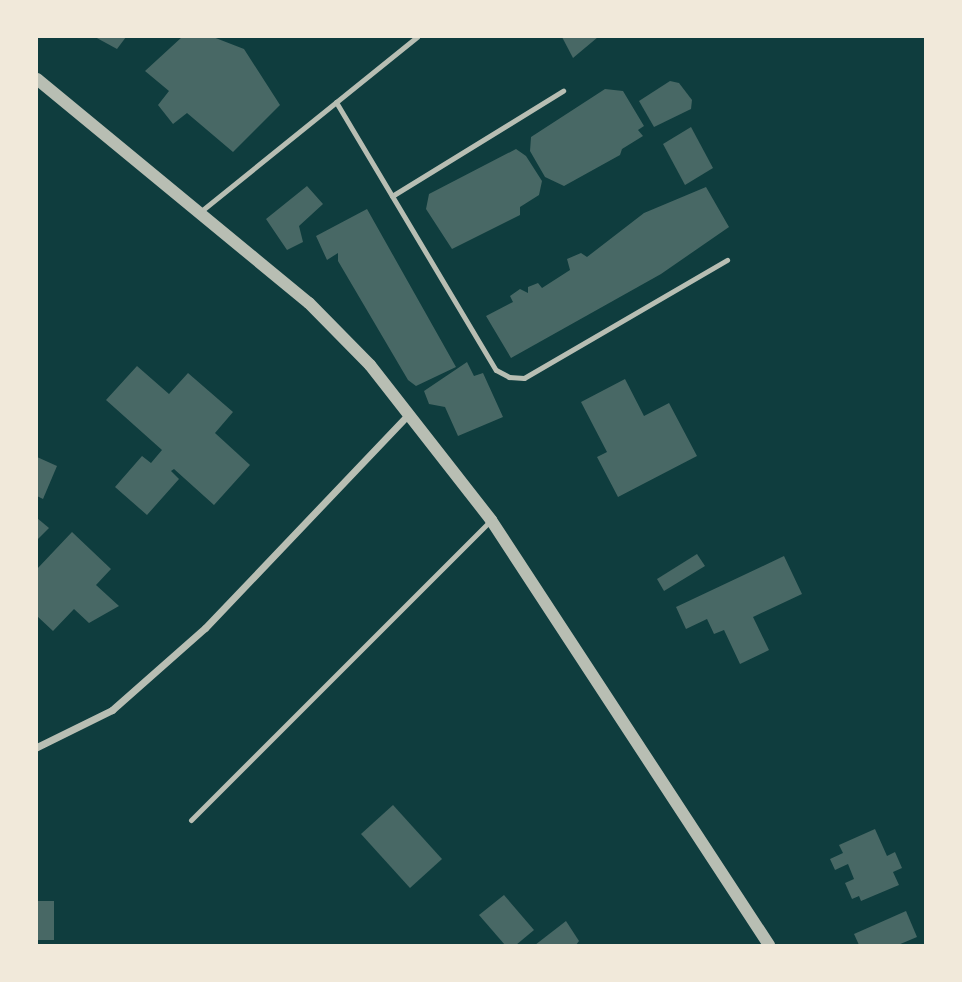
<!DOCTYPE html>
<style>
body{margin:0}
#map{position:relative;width:962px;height:982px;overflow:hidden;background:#0f3d3e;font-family:"Fira Sans",sans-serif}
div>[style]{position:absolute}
.building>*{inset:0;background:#486865}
.service>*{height:5px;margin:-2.5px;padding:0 2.5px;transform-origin:2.5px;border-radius:2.5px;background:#b8beb3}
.minor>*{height:7px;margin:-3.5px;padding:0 3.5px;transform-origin:3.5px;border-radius:3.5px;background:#b8beb3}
.tertiary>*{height:12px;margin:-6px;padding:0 6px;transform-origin:6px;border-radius:6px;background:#b8beb3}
span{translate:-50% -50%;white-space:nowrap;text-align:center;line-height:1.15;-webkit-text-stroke:5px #f1e9da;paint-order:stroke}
.frame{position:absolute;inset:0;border:38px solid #f1e9da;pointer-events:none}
</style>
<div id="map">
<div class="building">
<div style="clip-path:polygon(95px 37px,126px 37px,117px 49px)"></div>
<div style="clip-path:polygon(182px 37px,213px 37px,244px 49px,280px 105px,233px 152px,187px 113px,173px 124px,158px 105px,169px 91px,145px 71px)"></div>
<div style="clip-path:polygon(562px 37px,598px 37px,573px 58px)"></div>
<div style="clip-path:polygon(670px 81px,679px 83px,692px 100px,691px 109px,654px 127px,639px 101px)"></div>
<div style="clip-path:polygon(605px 89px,623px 91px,644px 126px,638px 130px,643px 136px,622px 149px,620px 155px,564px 186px,545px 177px,530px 151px,531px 137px)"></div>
<div style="clip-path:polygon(691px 127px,713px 168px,685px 185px,663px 144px)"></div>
<div style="clip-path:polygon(516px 149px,526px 156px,542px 181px,539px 195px,520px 207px,520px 215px,452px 249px,426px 209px,429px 194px)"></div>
<div style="clip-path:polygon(307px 186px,323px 204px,299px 226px,303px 242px,287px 250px,266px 219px)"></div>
<div style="clip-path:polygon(706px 187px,729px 227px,661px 274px,511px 358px,486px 316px,513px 302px,510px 296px,520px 289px,528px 293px,528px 287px,538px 283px,542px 288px,570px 270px,567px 259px,581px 253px,587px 257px,644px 213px)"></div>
<div style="clip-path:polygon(367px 209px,456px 367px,416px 386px,408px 380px,338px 261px,338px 253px,327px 260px,316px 236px)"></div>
<div style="clip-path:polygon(467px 362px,474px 376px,483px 373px,503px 417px,458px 436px,445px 407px,429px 404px,424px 391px)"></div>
<div style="clip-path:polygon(137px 366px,169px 394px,188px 373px,233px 412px,215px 433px,250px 465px,214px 505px,174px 469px,171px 471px,179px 479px,147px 515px,115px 487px,142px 456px,151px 463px,162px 450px,106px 400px)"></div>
<div style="clip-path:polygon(625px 379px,644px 416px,669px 403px,697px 456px,618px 497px,597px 457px,607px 452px,581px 402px)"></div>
<div style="clip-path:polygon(37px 457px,57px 466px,43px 499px,37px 496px)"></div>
<div style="clip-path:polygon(37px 518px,49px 528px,37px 540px)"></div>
<div style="clip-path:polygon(72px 532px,111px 569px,96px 585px,119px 606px,89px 623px,74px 609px,53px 631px,37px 616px,37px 569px)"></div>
<div style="clip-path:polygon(697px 554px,705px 566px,664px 591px,657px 579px)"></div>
<div style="clip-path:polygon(784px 556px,802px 594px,753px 617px,769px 650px,740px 664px,724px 630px,714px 634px,707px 619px,686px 629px,676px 607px)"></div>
<div style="clip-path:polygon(393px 805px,442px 859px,410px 888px,361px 834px)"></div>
<div style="clip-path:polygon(875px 829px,887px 856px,895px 852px,902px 868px,893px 872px,899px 885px,861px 901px,859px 896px,852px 899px,845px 883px,854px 879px,848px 864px,835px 870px,830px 859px,843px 853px,839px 845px)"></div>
<div style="clip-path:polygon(504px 895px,534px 930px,516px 945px,505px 945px,479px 915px)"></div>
<div style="clip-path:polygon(37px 901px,54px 901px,54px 940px,37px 940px)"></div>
<div style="clip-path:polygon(906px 911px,917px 937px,898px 945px,859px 945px,854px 934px)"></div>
<div style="clip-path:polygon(566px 921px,579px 941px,576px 945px,535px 945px)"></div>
</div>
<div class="service">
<div style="left:336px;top:102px;width:312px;rotate:59.2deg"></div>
<div style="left:496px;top:370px;width:15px;rotate:28deg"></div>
<div style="left:509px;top:377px;width:15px;rotate:4deg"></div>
<div style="left:524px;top:378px;width:235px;rotate:-30.2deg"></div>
<div style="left:392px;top:196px;width:201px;rotate:-31.6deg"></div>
<div style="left:200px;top:212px;width:279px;rotate:-38.9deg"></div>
<div style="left:191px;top:820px;width:424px;rotate:-45deg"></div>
</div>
<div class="minor">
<div style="left:37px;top:747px;width:84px;rotate:-26.3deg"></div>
<div style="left:112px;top:710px;width:124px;rotate:-41.4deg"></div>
<div style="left:205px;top:628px;width:296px;rotate:-46.4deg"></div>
</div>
<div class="tertiary">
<div style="left:37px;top:79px;width:352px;rotate:39.5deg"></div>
<div style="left:309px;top:303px;width:87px;rotate:45.5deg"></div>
<div style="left:370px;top:365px;width:197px;rotate:52deg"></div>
<div style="left:491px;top:520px;width:508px;rotate:56.81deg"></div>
</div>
<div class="frame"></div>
</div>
